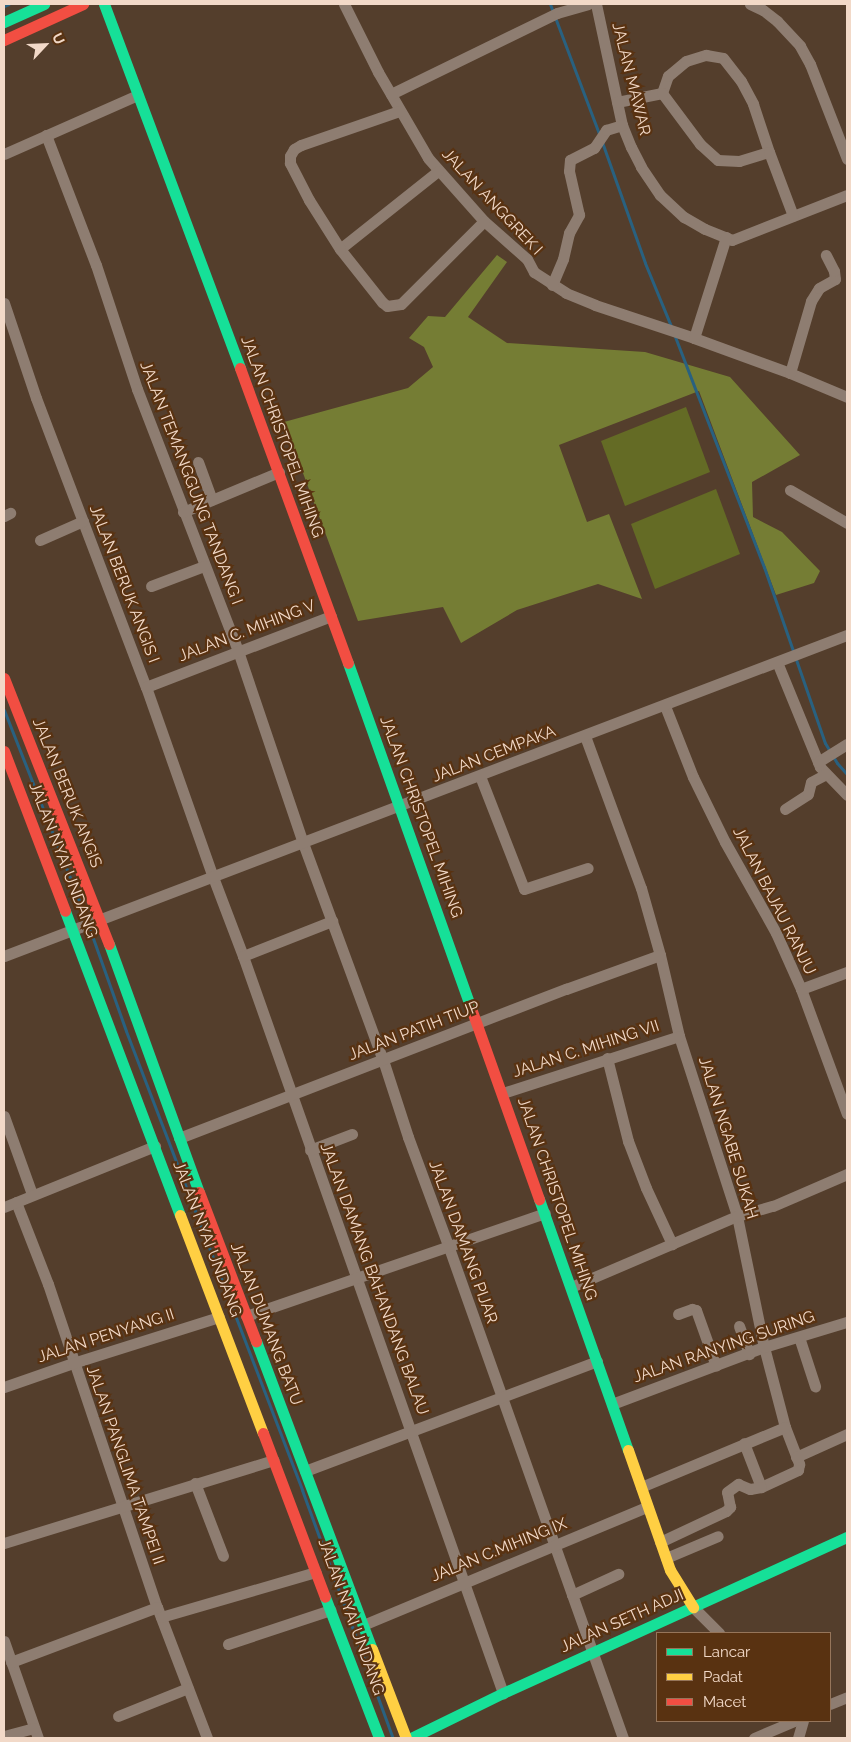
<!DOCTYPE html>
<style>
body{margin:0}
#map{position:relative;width:851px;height:1742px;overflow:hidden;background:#543e2c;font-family:Raleway,sans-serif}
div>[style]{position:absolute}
.green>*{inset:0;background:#646b25}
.forest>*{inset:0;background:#757d34}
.stream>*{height:3px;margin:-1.5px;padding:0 1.5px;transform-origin:1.5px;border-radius:1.5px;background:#296180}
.street>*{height:11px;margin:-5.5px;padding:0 5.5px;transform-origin:5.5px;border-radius:5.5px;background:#8e7d71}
.fast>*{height:11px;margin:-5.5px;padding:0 5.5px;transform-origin:5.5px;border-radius:5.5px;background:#16e098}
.slow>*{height:11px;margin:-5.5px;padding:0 5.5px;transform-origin:5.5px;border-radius:5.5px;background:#ffcf43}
.jam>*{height:11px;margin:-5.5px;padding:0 5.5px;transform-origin:5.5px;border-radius:5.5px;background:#f24e42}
span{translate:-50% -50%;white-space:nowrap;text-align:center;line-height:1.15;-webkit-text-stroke:4.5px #593211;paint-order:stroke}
.street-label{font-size:16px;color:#f2d9c8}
.frame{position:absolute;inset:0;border:5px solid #f2d9c8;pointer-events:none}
.legend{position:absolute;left:656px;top:1632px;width:175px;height:90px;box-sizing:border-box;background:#593211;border:1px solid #96755a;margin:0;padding:6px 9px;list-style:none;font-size:15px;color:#f2d9c8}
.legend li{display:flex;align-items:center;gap:10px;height:25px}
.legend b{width:25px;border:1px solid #96755a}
.north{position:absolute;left:20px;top:20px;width:50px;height:50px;-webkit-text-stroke:4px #593211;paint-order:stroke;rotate:65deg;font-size:14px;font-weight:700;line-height:20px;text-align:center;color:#f2d9c8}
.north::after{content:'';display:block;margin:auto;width:18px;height:22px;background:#f2d9c8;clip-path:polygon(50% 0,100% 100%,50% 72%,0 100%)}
</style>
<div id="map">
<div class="green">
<div style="clip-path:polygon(686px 407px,710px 472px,625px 506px,601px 441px)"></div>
<div style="clip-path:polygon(716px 489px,740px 554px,655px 589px,631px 524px)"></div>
</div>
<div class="forest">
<div style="clip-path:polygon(497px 255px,507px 262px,468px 317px,507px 343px,645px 352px,730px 377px,800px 455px,752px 482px,753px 517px,782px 532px,820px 571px,814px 583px,776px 595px,699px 391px,559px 445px,587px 522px,609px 514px,642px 599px,598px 584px,517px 610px,461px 643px,443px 607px,358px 621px,284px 422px,408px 388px,433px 367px,424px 347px,409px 338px,428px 316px,445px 317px)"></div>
</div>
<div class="stream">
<div style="left:550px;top:4px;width:139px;rotate:69.3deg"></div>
<div style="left:4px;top:6px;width:5px;rotate:-22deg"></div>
<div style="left:602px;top:142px;width:128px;rotate:70.4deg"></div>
<div style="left:645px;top:263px;width:68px;rotate:67.6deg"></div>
<div style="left:674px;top:334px;width:250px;rotate:68.9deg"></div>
<div style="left:764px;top:567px;width:186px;rotate:70.9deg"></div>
<div style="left:825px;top:743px;width:23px;rotate:59deg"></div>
<div style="left:837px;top:763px;width:15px;rotate:48deg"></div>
<div style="left:4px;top:710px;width:227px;rotate:68.5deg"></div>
<div style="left:89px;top:927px;width:110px;rotate:70.4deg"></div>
<div style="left:126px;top:1031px;width:492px;rotate:69deg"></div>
<div style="left:302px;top:1490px;width:264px;rotate:69.9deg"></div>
</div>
<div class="street">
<div style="left:344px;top:4px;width:76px;rotate:63.4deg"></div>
<div style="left:378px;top:72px;width:99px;rotate:59.8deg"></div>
<div style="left:428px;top:158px;width:84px;rotate:48.4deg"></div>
<div style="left:484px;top:221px;width:57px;rotate:41.5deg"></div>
<div style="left:527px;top:259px;width:15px;rotate:62deg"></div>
<div style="left:534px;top:272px;width:38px;rotate:33deg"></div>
<div style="left:566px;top:293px;width:31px;rotate:22deg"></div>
<div style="left:595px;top:305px;width:104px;rotate:18.4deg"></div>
<div style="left:694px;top:338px;width:102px;rotate:20deg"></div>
<div style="left:790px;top:373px;width:62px;rotate:22.8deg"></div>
<div style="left:596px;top:4px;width:124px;rotate:77.9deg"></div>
<div style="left:622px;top:125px;width:24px;rotate:68deg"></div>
<div style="left:631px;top:147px;width:22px;rotate:63deg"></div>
<div style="left:641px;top:167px;width:34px;rotate:56deg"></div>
<div style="left:660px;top:195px;width:33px;rotate:43deg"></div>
<div style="left:684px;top:217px;width:24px;rotate:30deg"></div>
<div style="left:705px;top:229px;width:29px;rotate:22deg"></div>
<div style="left:732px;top:240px;width:123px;rotate:-21.4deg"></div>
<div style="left:750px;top:4px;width:14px;rotate:25deg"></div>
<div style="left:763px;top:10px;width:18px;rotate:38deg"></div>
<div style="left:777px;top:21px;width:34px;rotate:47deg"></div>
<div style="left:800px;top:46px;width:21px;rotate:61deg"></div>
<div style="left:810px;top:64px;width:102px;rotate:68.7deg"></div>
<div style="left:662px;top:93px;width:18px;rotate:-71deg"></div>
<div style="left:668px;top:76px;width:23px;rotate:-40deg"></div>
<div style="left:686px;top:61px;width:21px;rotate:-17deg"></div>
<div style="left:706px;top:55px;width:17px;rotate:10deg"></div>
<div style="left:723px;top:58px;width:29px;rotate:52deg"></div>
<div style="left:741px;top:81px;width:26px;rotate:62deg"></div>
<div style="left:753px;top:104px;width:51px;rotate:71.6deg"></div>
<div style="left:391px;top:94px;width:185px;rotate:-26deg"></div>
<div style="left:557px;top:13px;width:32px;rotate:-16deg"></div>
<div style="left:617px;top:102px;width:46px;rotate:-11.3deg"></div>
<div style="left:662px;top:93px;width:64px;rotate:53.3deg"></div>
<div style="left:700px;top:144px;width:24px;rotate:42deg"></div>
<div style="left:718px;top:160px;width:21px;rotate:3deg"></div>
<div style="left:739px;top:161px;width:31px;rotate:-17deg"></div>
<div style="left:769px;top:152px;width:68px;rotate:69.4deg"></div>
<div style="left:46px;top:135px;width:139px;rotate:69deg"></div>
<div style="left:96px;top:265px;width:131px;rotate:71.7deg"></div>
<div style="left:137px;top:389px;width:281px;rotate:68.9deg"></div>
<div style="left:238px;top:651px;width:203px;rotate:71.3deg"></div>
<div style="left:303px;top:843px;width:231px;rotate:69.8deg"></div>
<div style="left:383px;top:1060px;width:81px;rotate:72deg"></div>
<div style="left:408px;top:1137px;width:115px;rotate:69.7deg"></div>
<div style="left:448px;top:1245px;width:523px;rotate:70.46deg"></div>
<div style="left:4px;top:154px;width:146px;rotate:-23.8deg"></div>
<div style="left:438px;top:171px;width:125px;rotate:141.5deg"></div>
<div style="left:340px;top:249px;width:68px;rotate:51.6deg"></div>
<div style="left:382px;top:302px;width:6px;rotate:39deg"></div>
<div style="left:387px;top:306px;width:14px;rotate:-8deg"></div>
<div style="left:401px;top:304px;width:117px;rotate:-45deg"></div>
<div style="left:340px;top:249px;width:58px;rotate:-122.3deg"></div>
<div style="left:309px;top:200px;width:42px;rotate:-117.2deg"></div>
<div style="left:290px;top:163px;width:7px;rotate:-90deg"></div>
<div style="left:290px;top:156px;width:8px;rotate:-60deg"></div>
<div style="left:294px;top:149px;width:8px;rotate:-30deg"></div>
<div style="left:301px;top:145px;width:104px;rotate:-19.1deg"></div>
<div style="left:552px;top:285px;width:28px;rotate:-67deg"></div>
<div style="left:563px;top:259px;width:27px;rotate:-77deg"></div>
<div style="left:569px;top:233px;width:21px;rotate:-61deg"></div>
<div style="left:579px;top:215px;width:45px;rotate:-102.8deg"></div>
<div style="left:569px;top:171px;width:11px;rotate:-85deg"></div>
<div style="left:570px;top:160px;width:27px;rotate:-27deg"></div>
<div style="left:594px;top:148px;width:22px;rotate:-56deg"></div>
<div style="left:606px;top:130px;width:17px;rotate:-17deg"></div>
<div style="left:4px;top:303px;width:100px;rotate:71.4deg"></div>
<div style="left:36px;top:398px;width:309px;rotate:69.2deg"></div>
<div style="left:146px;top:687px;width:201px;rotate:70.6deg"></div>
<div style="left:213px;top:877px;width:85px;rotate:69.2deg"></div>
<div style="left:243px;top:956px;width:782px;rotate:70.57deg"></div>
<div style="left:694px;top:338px;width:106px;rotate:-72.4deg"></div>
<div style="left:790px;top:373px;width:75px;rotate:-73.7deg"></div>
<div style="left:811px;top:301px;width:15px;rotate:-58deg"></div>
<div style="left:819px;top:288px;width:18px;rotate:-29deg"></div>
<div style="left:835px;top:279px;width:8px;rotate:-97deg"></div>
<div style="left:834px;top:271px;width:18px;rotate:-117deg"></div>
<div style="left:198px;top:462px;width:40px;rotate:69.8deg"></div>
<div style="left:790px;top:490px;width:66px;rotate:30.1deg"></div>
<div style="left:183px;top:512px;width:104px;rotate:-22.6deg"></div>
<div style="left:4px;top:516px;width:7px;rotate:-27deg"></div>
<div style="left:40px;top:540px;width:47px;rotate:-23.8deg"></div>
<div style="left:151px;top:586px;width:57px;rotate:-20.7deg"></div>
<div style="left:777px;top:662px;width:113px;rotate:67.7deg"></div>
<div style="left:820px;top:767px;width:39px;rotate:46deg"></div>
<div style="left:146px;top:687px;width:198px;rotate:-21deg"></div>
<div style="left:665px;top:706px;width:76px;rotate:68.5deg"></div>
<div style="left:693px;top:777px;width:72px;rotate:63.8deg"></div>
<div style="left:725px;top:842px;width:104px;rotate:60.7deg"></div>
<div style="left:776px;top:933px;width:61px;rotate:65.9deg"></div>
<div style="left:801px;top:989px;width:133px;rotate:69.8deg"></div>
<div style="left:585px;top:736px;width:162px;rotate:69.8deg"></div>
<div style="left:641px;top:888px;width:70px;rotate:74.2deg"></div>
<div style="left:660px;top:955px;width:83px;rotate:76.8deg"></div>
<div style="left:679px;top:1036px;width:189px;rotate:72.1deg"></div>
<div style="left:737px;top:1216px;width:134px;rotate:78.4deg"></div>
<div style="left:764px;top:1347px;width:83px;rotate:75.3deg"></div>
<div style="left:785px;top:1427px;width:40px;rotate:69deg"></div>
<div style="left:799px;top:1464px;width:6px;rotate:99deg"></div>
<div style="left:798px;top:1470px;width:41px;rotate:155.3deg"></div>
<div style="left:761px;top:1487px;width:47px;rotate:-111.1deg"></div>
<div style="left:818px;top:762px;width:34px;rotate:-32deg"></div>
<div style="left:480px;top:776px;width:121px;rotate:68.7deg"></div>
<div style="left:524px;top:889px;width:67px;rotate:-18.2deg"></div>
<div style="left:785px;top:809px;width:27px;rotate:-33deg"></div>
<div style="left:808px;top:794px;width:12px;rotate:-76deg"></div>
<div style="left:811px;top:782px;width:17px;rotate:-28deg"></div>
<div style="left:4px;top:956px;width:902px;rotate:-20.85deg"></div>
<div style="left:243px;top:956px;width:96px;rotate:-21.5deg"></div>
<div style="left:801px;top:989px;width:49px;rotate:-20.3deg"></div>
<div style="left:607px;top:1058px;width:86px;rotate:75.8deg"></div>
<div style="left:628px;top:1141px;width:50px;rotate:69deg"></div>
<div style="left:646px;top:1188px;width:62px;rotate:65.1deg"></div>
<div style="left:503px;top:1093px;width:185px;rotate:-17.9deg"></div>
<div style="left:4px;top:1116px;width:83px;rotate:70.3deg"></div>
<div style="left:179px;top:1138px;width:415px;rotate:-21.1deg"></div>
<div style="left:566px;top:989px;width:100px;rotate:-19.9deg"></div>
<div style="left:310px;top:1150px;width:45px;rotate:-20.9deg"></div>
<div style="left:16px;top:1202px;width:88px;rotate:68.7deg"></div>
<div style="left:48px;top:1284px;width:341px;rotate:71.4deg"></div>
<div style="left:157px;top:1607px;width:140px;rotate:69.1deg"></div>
<div style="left:4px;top:1207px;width:163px;rotate:-22deg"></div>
<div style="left:571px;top:1287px;width:181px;rotate:-23.2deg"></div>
<div style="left:737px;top:1216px;width:37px;rotate:-16deg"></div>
<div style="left:773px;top:1206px;width:81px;rotate:-23.4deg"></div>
<div style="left:678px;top:1314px;width:15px;rotate:-20deg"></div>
<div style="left:692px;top:1309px;width:4px;rotate:14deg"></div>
<div style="left:696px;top:1310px;width:59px;rotate:70.3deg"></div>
<div style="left:246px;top:1316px;width:316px;rotate:-19deg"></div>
<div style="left:739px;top:1326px;width:30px;rotate:70deg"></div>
<div style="left:799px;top:1337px;width:52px;rotate:71.9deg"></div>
<div style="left:4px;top:1387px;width:73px;rotate:-19.2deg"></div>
<div style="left:73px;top:1363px;width:153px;rotate:-17.5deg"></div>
<div style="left:612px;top:1404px;width:162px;rotate:-20.6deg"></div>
<div style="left:764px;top:1347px;width:87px;rotate:-16.8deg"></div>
<div style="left:796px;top:1457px;width:56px;rotate:-24.3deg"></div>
<div style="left:305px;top:1471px;width:312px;rotate:-20.6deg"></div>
<div style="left:195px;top:1483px;width:78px;rotate:69deg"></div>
<div style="left:641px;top:1487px;width:156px;rotate:-22.6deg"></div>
<div style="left:660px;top:1542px;width:73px;rotate:-25.2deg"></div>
<div style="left:726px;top:1511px;width:6px;rotate:-45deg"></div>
<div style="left:730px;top:1507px;width:15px;rotate:-101deg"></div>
<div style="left:727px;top:1492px;width:14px;rotate:-36deg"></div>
<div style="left:738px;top:1484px;width:13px;rotate:23deg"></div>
<div style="left:750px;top:1489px;width:11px;rotate:-10deg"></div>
<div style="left:4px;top:1543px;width:282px;rotate:-17.1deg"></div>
<div style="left:666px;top:1558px;width:56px;rotate:-22.9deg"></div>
<div style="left:572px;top:1595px;width:51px;rotate:-24.5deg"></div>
<div style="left:693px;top:1607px;width:37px;rotate:45deg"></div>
<div style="left:161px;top:1617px;width:161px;rotate:-16.2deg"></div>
<div style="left:363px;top:1625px;width:308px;rotate:-22.6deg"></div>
<div style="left:4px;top:1641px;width:103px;rotate:70.7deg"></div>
<div style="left:228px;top:1644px;width:108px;rotate:-18.4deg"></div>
<div style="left:11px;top:1662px;width:156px;rotate:-20.6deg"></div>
<div style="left:830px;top:1704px;width:18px;rotate:-22deg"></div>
<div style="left:118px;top:1716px;width:75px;rotate:-21.8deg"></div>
<div style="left:4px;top:1736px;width:31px;rotate:-15deg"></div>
<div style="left:754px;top:1738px;width:43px;rotate:-23deg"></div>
<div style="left:798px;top:1738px;width:18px;rotate:-74deg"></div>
</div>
<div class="fast">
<div style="left:104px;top:4px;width:389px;rotate:69.5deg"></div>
<div style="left:4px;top:22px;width:44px;rotate:-24.2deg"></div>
<div style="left:348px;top:663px;width:369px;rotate:70.4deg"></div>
<div style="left:65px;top:911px;width:325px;rotate:69.3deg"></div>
<div style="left:109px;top:944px;width:264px;rotate:70.1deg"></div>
<div style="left:539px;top:1199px;width:266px;rotate:70.5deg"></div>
<div style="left:256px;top:1341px;width:329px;rotate:69.4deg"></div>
<div style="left:325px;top:1597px;width:151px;rotate:69deg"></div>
<div style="left:411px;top:1738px;width:102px;rotate:-26.1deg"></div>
<div style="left:503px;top:1693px;width:378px;rotate:-24.4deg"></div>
</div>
<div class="slow">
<div style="left:180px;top:1215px;width:233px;rotate:69.2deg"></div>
<div style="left:628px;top:1450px;width:127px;rotate:70.7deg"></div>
<div style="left:670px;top:1570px;width:44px;rotate:58.1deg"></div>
<div style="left:372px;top:1649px;width:95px;rotate:69.1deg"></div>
</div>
<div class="jam">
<div style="left:4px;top:40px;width:87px;rotate:-24.5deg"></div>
<div style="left:240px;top:368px;width:314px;rotate:69.9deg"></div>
<div style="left:4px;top:678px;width:286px;rotate:68.5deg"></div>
<div style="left:4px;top:751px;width:171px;rotate:69.1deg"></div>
<div style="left:472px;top:1011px;width:200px;rotate:70.4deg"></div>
<div style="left:199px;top:1192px;width:160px;rotate:69.1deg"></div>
<div style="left:263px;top:1433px;width:175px;rotate:69.3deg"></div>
</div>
<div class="street-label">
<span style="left:631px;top:79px;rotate:76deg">JALAN MAWAR</span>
<span style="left:492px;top:202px;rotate:47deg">JALAN ANGGREK I</span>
<span style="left:282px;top:437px;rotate:70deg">JALAN CHRISTOPEL MIHING</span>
<span style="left:191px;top:483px;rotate:69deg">JALAN TEMANGGUNG TANDANG I</span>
<span style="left:124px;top:584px;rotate:69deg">JALAN BERUK ANGIS I</span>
<span style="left:247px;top:631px;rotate:-21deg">JALAN C. MIHING V</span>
<span style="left:494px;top:754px;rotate:-21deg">JALAN CEMPAKA</span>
<span style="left:67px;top:793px;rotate:68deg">JALAN BERUK ANGIS</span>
<span style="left:421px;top:817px;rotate:70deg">JALAN CHRISTOPEL MIHING</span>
<span style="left:63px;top:860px;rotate:69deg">JALAN NYAI UNDANG</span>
<span style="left:774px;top:901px;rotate:63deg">JALAN BAJAU RANJU</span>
<span style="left:414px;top:1031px;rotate:-21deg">JALAN PATIH TIUP</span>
<span style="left:586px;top:1049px;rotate:-18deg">JALAN C. MIHING VII</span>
<span style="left:728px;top:1138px;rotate:73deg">JALAN NGABE SUKAH</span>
<span style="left:557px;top:1199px;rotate:71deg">JALAN CHRISTOPEL MIHING</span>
<span style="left:207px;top:1239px;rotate:69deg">JALAN NYAI UNDANG</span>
<span style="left:463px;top:1242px;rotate:70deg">JALAN DAMANG PIJAR</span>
<span style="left:374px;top:1279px;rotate:70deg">JALAN DAMANG BAHANDANG BALAU</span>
<span style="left:266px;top:1324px;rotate:69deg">JALAN DUMANG BATU</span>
<span style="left:106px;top:1336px;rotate:-18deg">JALAN PENYANG II</span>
<span style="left:724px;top:1347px;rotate:-19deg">JALAN RANYING SURING</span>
<span style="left:125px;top:1465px;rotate:71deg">JALAN PANGLIMA TAMPEI II</span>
<span style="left:499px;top:1550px;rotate:-22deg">JALAN C.MIHING IX</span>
<span style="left:351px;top:1617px;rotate:70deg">JALAN NYAI UNDANG</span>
<span style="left:622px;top:1621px;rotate:-24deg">JALAN SETH ADJI</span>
</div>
<div class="frame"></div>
<ul class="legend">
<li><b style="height:6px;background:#16e098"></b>Lancar</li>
<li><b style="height:6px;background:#ffcf43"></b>Padat</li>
<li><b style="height:6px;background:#f24e42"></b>Macet</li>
</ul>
<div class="north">U</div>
</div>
